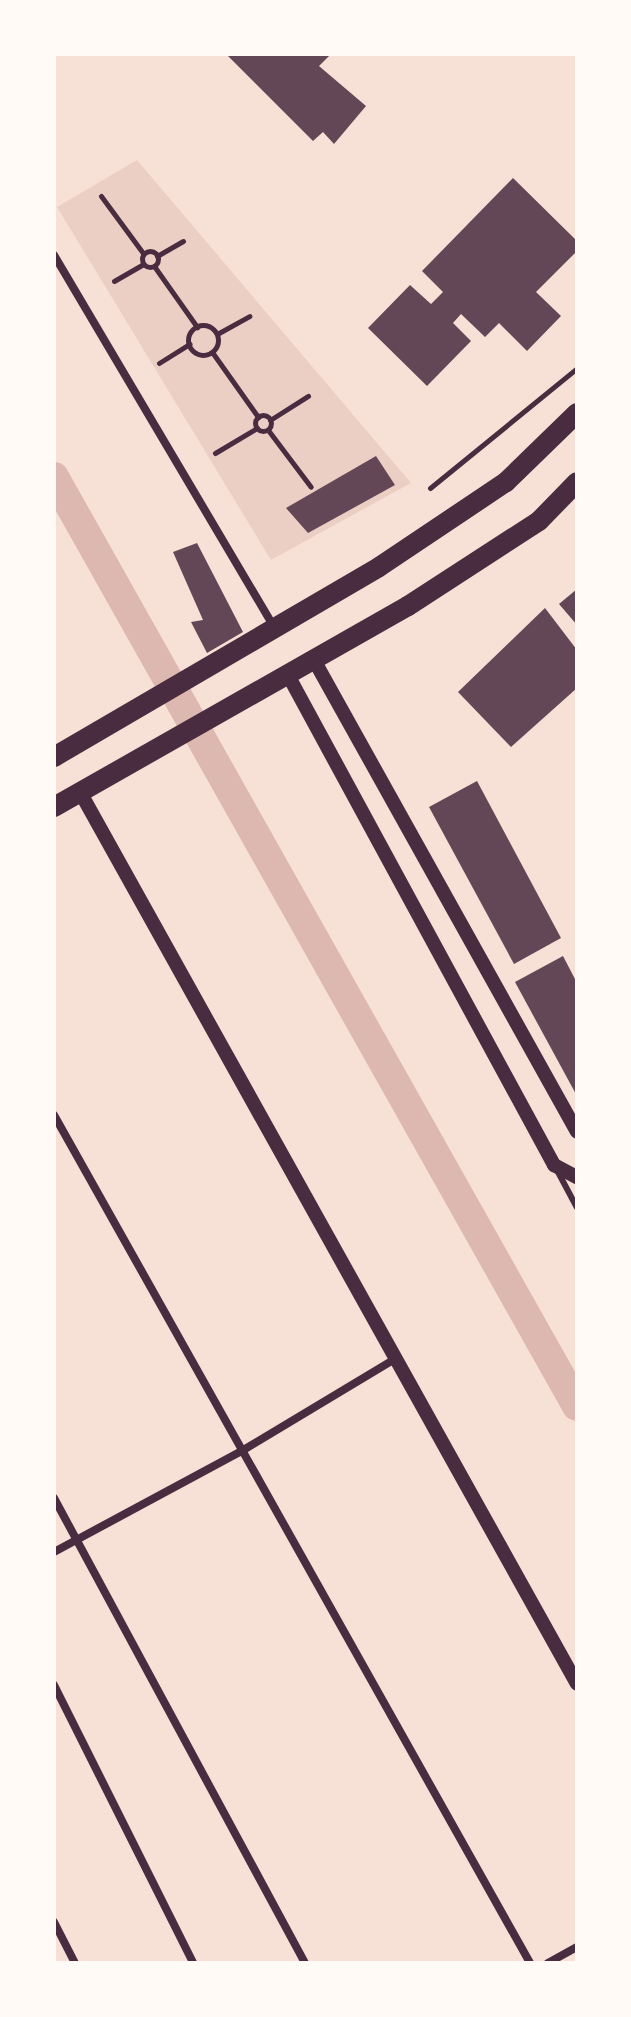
<!DOCTYPE html>
<style>
body{margin:0}
#map{position:relative;width:631px;height:2017px;overflow:hidden;background:#f7e1d7;font-family:Barlow,sans-serif}
div>[style]{position:absolute}
.green>*{inset:0;background:#ebcfc5}
.canal>*{height:30px;margin:-15px;padding:0 15px;transform-origin:15px;border-radius:15px;background:#dcb8b0}
.building>*{inset:0;background:#644757}
.path>*{height:5px;margin:-2.5px;padding:0 2.5px;transform-origin:2.5px;border-radius:2.5px;background:#4a2c40}
.path>.ring{margin:-2.5px;padding:0;box-sizing:content-box;background:none;border:5px solid #4a2c40;border-radius:50%}
.service>*{height:6px;margin:-3px;padding:0 3px;transform-origin:3px;border-radius:3px;background:#4a2c40}
.minor>*{height:8px;margin:-4px;padding:0 4px;transform-origin:4px;border-radius:4px;background:#4a2c40}
.tertiary>*{height:14px;margin:-7px;padding:0 7px;transform-origin:7px;border-radius:7px;background:#4a2c40}
.primary>*{height:20px;margin:-10px;padding:0 10px;transform-origin:10px;border-radius:10px;background:#4a2c40}
span{translate:-50% -50%;white-space:nowrap;text-align:center;line-height:1.15;-webkit-text-stroke:8px #fffaf5;paint-order:stroke}
.frame{position:absolute;inset:0;border:56px solid #fffaf5;pointer-events:none}
</style>
<div id="map">
<div class="green">
<div style="clip-path:polygon(137px 160px,411px 483px,271px 560px,57px 207px)"></div>
</div>
<div class="canal">
<div style="left:54px;top:477px;width:1066px;rotate:60.62deg"></div>
</div>
<div class="building">
<div style="clip-path:polygon(226px 54px,331px 54px,319px 66px,366px 106px,334px 144px,323px 132px,313px 141px)"></div>
<div style="clip-path:polygon(513px 178px,577px 241px,577px 251px,536px 292px,561px 316px,527px 351px,499px 323px,485px 337px,461px 314px,453px 323px,471px 341px,427px 386px,368px 328px,410px 285px,431px 304px,443px 292px,422px 271px)"></div>
<div style="clip-path:polygon(376px 456px,395px 485px,308px 533px,286px 508px)"></div>
<div style="clip-path:polygon(197px 543px,243px 632px,207px 653px,191px 622px,203px 620px,173px 552px)"></div>
<div style="clip-path:polygon(577px 589px,577px 625px,559px 604px)"></div>
<div style="clip-path:polygon(545px 608px,577px 650px,577px 688px,511px 747px,458px 692px)"></div>
<div style="clip-path:polygon(477px 781px,561px 938px,514px 964px,429px 807px)"></div>
<div style="clip-path:polygon(563px 956px,577px 983px,577px 1096px,515px 982px)"></div>
</div>
<div class="path">
<div style="left:101px;top:196px;width:71px;rotate:53.6deg"></div>
<div class="ring" style="left:142px;top:251px;width:11px;height:11px"></div>
<div style="left:157px;top:256px;width:30px;rotate:-30deg"></div>
<div style="left:154px;top:266px;width:75px;rotate:54.8deg"></div>
<div style="left:114px;top:281px;width:34px;rotate:-30deg"></div>
<div class="ring" style="left:188px;top:325px;width:25px;height:25px"></div>
<div style="left:217px;top:334px;width:37px;rotate:-29deg"></div>
<div style="left:212px;top:352px;width:80px;rotate:54.7deg"></div>
<div style="left:159px;top:363px;width:36px;rotate:-32deg"></div>
<div class="ring" style="left:255px;top:415px;width:11px;height:11px"></div>
<div style="left:270px;top:420px;width:45px;rotate:-32.3deg"></div>
<div style="left:268px;top:430px;width:71px;rotate:53deg"></div>
<div style="left:215px;top:453px;width:49px;rotate:-30.8deg"></div>
<div style="left:430px;top:488px;width:190px;rotate:-39.2deg"></div>
</div>
<div class="service">
<div style="left:558px;top:1172px;width:40px;rotate:62deg"></div>
</div>
<div class="minor">
<div style="left:54px;top:255px;width:432px;rotate:59.4deg"></div>
<div style="left:54px;top:1115px;width:972px;rotate:60.69deg"></div>
<div style="left:54px;top:1498px;width:528px;rotate:61.64deg"></div>
<div style="left:54px;top:1552px;width:211px;rotate:-28.3deg"></div>
<div style="left:240px;top:1452px;width:179px;rotate:-31deg"></div>
<div style="left:54px;top:1685px;width:311px;rotate:63.4deg"></div>
<div style="left:54px;top:1922px;width:46px;rotate:62.9deg"></div>
<div style="left:548px;top:1963px;width:33px;rotate:-29deg"></div>
</div>
<div class="tertiary">
<div style="left:314px;top:660px;width:540px;rotate:60.87deg"></div>
<div style="left:288px;top:675px;width:558px;rotate:61.5deg"></div>
<div style="left:554px;top:1165px;width:26px;rotate:28deg"></div>
<div style="left:79px;top:790px;width:1023px;rotate:60.88deg"></div>
</div>
<div class="primary">
<div style="left:54px;top:757px;width:376px;rotate:-30.3deg"></div>
<div style="left:379px;top:567px;width:153px;rotate:-33.8deg"></div>
<div style="left:506px;top:482px;width:99px;rotate:-44.2deg"></div>
<div style="left:54px;top:807px;width:407px;rotate:-29.6deg"></div>
<div style="left:408px;top:606px;width:156px;rotate:-33deg"></div>
<div style="left:539px;top:521px;width:54px;rotate:-45.7deg"></div>
</div>
<div class="frame"></div>
</div>
